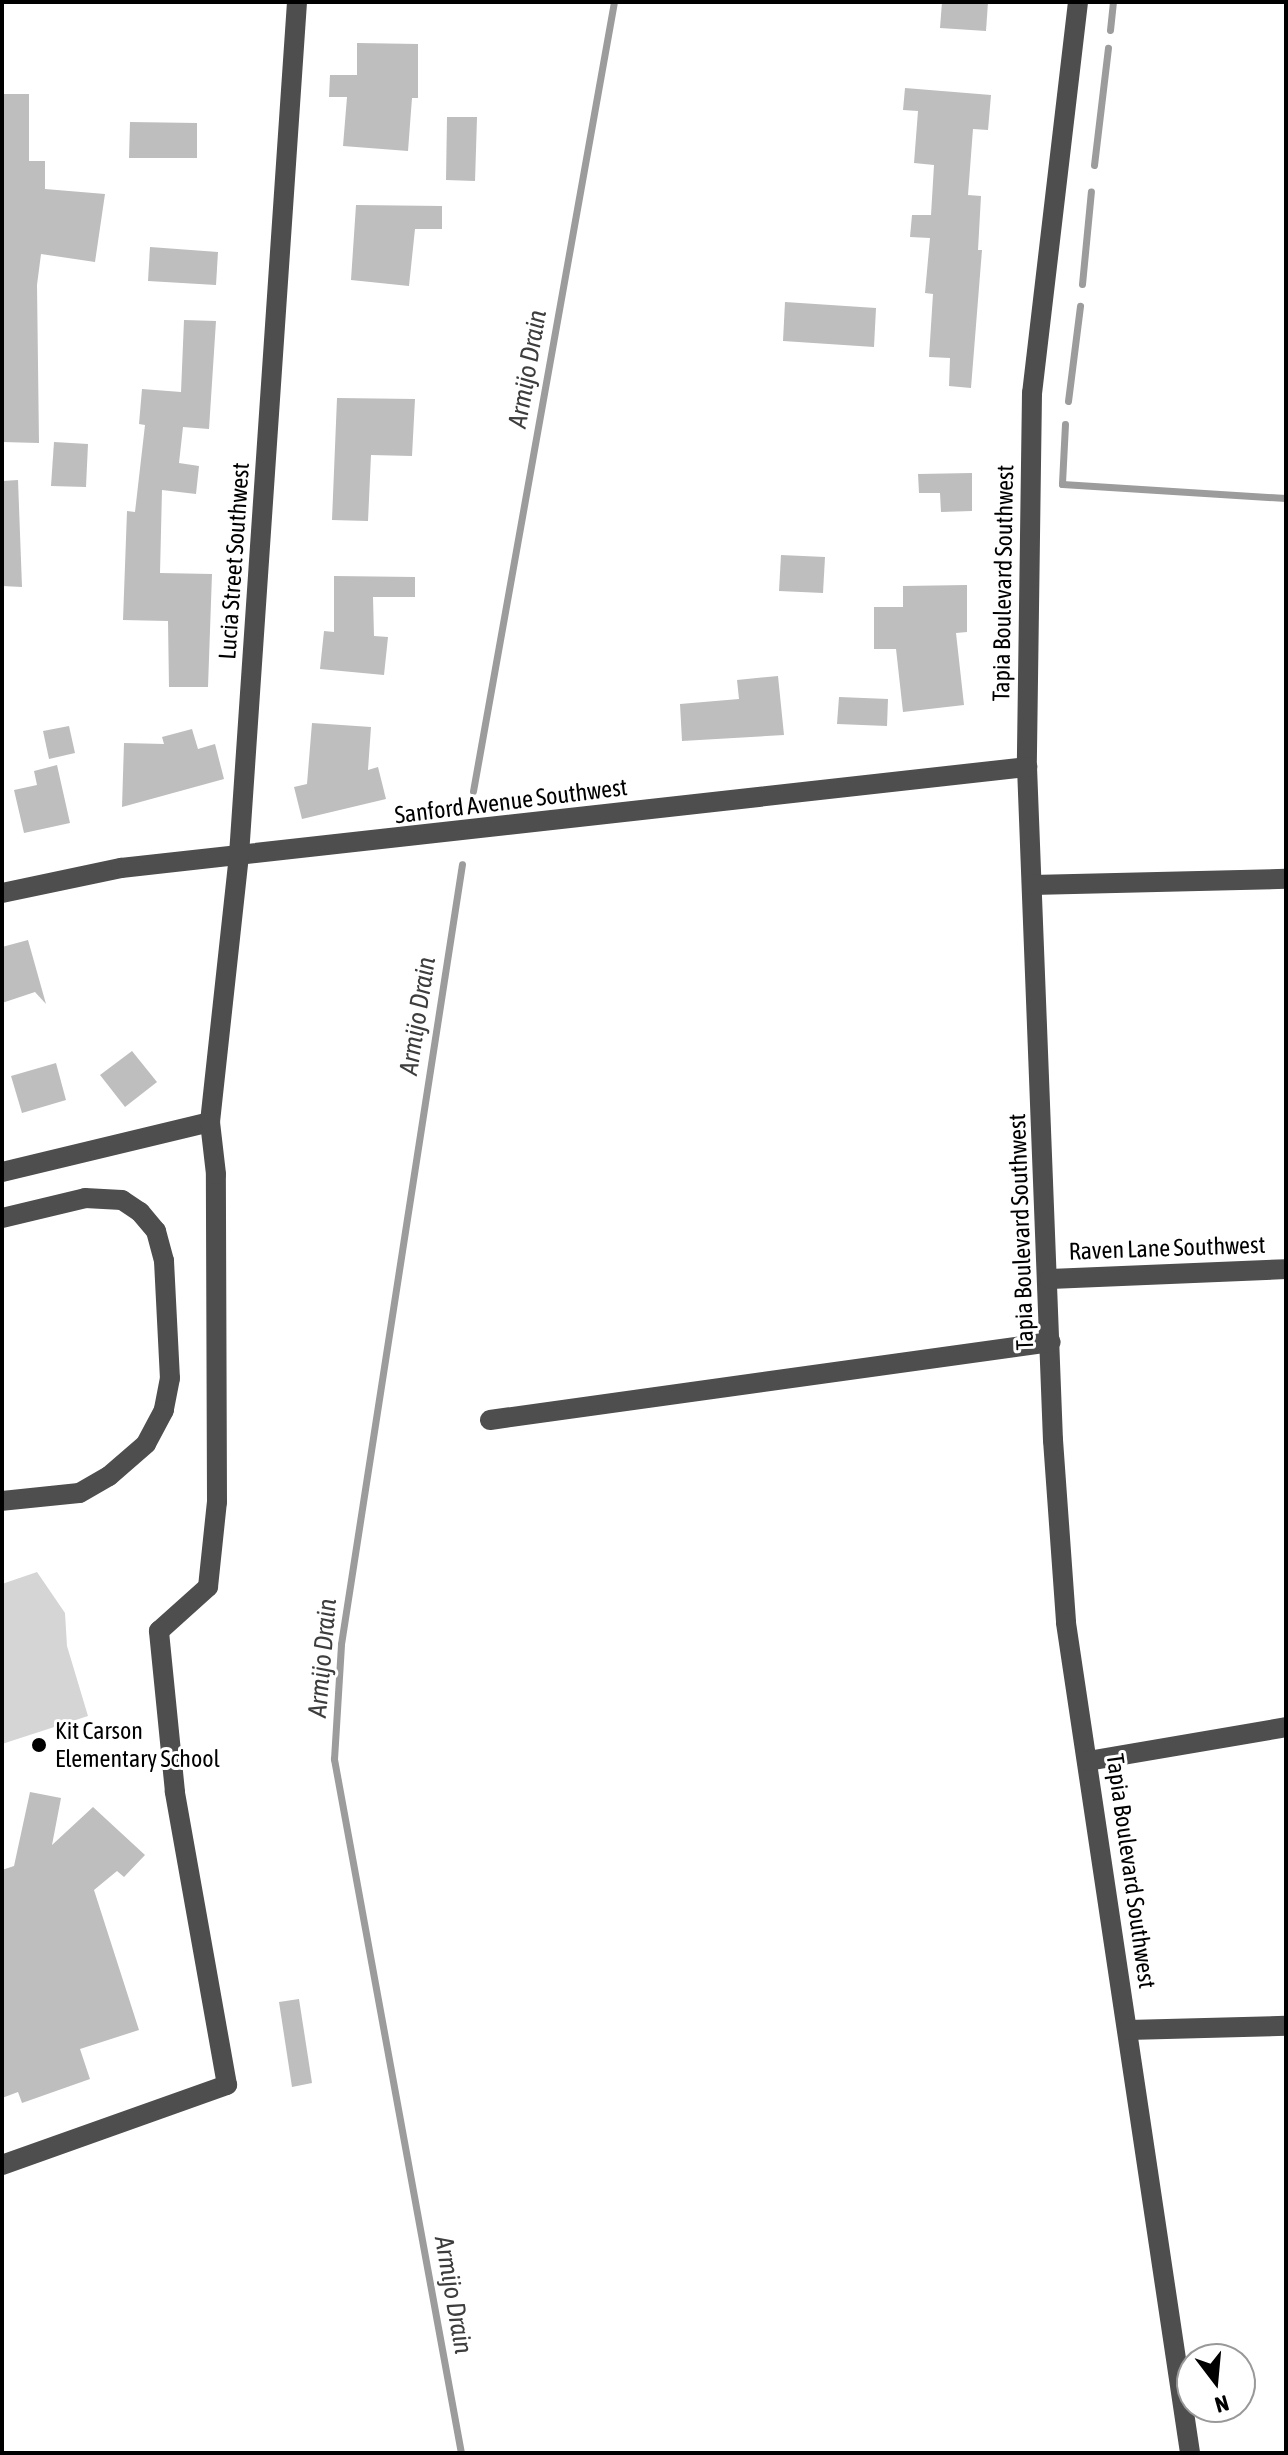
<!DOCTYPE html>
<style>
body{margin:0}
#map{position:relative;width:1288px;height:2455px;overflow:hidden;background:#fff;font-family:"Asap Condensed",sans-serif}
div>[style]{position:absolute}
.green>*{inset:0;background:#d5d5d5}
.stream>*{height:7px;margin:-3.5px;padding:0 3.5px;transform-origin:3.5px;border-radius:3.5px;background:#9c9c9c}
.building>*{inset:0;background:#bebebe}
.minor>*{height:20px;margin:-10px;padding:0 10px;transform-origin:10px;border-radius:10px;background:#4e4e4e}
.dots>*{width:22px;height:22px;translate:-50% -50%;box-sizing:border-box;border:4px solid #fff;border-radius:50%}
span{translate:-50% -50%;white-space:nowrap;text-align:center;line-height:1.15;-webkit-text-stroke:6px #fff;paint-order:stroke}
.street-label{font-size:24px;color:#000}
.poi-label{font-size:24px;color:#000}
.left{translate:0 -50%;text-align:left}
.water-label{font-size:26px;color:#3d3d3d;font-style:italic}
.frame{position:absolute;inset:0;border:4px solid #000;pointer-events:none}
.north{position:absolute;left:1176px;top:2343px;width:80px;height:80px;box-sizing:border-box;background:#fff;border:2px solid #999;border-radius:50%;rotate:164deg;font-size:22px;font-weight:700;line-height:32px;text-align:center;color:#000}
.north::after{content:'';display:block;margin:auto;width:28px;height:36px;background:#000;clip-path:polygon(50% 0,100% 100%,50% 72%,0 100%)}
</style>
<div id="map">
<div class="green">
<div style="clip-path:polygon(37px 1572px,65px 1613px,67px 1646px,88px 1716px,2px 1744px,2px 1584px)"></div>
</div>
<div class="stream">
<div style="left:1110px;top:30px;width:28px;rotate:-84deg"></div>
<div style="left:1094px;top:165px;width:118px;rotate:-83.2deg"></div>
<div style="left:1082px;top:284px;width:93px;rotate:-84.5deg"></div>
<div style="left:1068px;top:401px;width:96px;rotate:-82.8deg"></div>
<div style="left:1065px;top:424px;width:60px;rotate:92.9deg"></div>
<div style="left:1062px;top:484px;width:224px;rotate:3.6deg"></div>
<div style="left:473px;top:791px;width:801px;rotate:-79.87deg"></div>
<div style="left:461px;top:2453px;width:706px;rotate:-100.37deg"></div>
<div style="left:334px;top:1759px;width:115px;rotate:-86.5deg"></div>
<div style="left:341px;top:1644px;width:789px;rotate:-81.18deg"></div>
</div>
<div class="building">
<div style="clip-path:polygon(942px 2px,988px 2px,986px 31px,940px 28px)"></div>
<div style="clip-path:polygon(357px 43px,418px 44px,418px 98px,412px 98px,408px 151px,343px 146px,347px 97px,329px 97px,330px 75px,357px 75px)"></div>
<div style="clip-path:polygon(905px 88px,991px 95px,988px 130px,973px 129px,968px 195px,981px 196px,978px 250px,982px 250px,971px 388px,949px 386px,950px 358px,929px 357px,933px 294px,925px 293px,930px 238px,910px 237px,912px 215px,931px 215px,934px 165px,914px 163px,918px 111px,903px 110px)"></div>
<div style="clip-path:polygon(2px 94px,29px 94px,29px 161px,45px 161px,45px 189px,105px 194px,95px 262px,41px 254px,37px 285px,39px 443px,2px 442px)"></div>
<div style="clip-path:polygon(447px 117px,477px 117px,475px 181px,446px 180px)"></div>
<div style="clip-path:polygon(130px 122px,197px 123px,197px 158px,129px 158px)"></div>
<div style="clip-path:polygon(356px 205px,442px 206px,442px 229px,415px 229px,409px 286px,351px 280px)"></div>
<div style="clip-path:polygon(150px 247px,218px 252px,216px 285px,148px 281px)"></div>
<div style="clip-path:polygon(785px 302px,876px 308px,874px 347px,783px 341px)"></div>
<div style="clip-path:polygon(184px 320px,216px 321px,209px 429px,183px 427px,179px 463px,199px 466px,196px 494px,162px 490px,160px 573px,212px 574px,208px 687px,169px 687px,168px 621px,123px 620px,127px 511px,135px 512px,145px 425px,139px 424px,142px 389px,181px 392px)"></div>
<div style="clip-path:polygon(337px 398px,415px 399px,412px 456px,371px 455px,368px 521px,332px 520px)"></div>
<div style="clip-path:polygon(54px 442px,88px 444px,86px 487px,51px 486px)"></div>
<div style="clip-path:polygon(972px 473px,972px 511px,941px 512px,940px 493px,919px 493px,918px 474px)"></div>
<div style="clip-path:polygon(18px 480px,22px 587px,2px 586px,2px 481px)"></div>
<div style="clip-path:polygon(781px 555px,825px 557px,823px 593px,779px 591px)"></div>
<div style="clip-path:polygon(334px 576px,415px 577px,415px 597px,373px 597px,374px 636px,388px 637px,384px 675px,320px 669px,324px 631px,334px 632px)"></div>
<div style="clip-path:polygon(967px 585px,967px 632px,956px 633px,964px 705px,903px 712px,896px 649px,874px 649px,874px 607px,903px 607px,903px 586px)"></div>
<div style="clip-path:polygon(778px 676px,784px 735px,682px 741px,680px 704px,739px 699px,737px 680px)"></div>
<div style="clip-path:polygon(839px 697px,888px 699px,887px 726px,837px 724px)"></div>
<div style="clip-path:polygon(312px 723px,371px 727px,368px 770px,378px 767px,386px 799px,302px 819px,294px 787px,307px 784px)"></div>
<div style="clip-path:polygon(69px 726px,75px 753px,49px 759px,43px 731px)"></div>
<div style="clip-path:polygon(192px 729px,198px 749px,215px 744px,224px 779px,122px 807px,124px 743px,164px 744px,162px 737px)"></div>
<div style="clip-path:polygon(57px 765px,70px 823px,24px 833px,14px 790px,37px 785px,34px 771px)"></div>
<div style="clip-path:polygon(28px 940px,46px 1004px,35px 992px,2px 1003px,2px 947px)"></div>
<div style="clip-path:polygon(132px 1051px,157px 1082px,125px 1107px,100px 1075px)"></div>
<div style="clip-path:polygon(56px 1063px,66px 1100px,22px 1113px,11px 1076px)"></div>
<div style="clip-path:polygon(30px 1792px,61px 1798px,52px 1845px,93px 1807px,145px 1855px,124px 1877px,117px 1871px,94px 1890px,139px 2030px,80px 2049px,90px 2079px,22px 2103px,18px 2092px,2px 2098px,2px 1870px,14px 1866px)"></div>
<div style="clip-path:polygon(299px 1999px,312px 2083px,292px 2087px,279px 2002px)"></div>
</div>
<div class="minor">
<div style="left:1078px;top:2px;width:394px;rotate:96.7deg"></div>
<div style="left:1032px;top:393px;width:374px;rotate:90.8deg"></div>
<div style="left:1027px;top:767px;width:674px;rotate:87.79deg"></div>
<div style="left:1053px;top:1440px;width:183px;rotate:85.9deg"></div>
<div style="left:1066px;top:1623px;width:839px;rotate:81.5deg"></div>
<div style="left:1032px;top:885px;width:254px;rotate:-1.4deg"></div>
<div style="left:2px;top:893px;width:122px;rotate:-11.9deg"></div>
<div style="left:121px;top:868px;width:912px;rotate:-6.36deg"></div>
<div style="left:2px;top:1172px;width:214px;rotate:-13.5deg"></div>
<div style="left:2px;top:1218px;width:85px;rotate:-13.5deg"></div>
<div style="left:85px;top:1198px;width:37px;rotate:3deg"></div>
<div style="left:122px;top:1200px;width:22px;rotate:34deg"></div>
<div style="left:140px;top:1212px;width:25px;rotate:50deg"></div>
<div style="left:156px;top:1231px;width:31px;rotate:75deg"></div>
<div style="left:164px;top:1261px;width:117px;rotate:87.1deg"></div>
<div style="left:170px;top:1378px;width:33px;rotate:101deg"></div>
<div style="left:164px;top:1410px;width:38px;rotate:118deg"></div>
<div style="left:146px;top:1444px;width:49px;rotate:139.1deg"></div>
<div style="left:109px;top:1476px;width:34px;rotate:150deg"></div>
<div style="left:79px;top:1493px;width:77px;rotate:174.1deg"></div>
<div style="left:1050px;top:1279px;width:236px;rotate:-2.4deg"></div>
<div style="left:490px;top:1420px;width:566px;rotate:-7.92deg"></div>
<div style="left:1088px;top:1761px;width:201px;rotate:-9.7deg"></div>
<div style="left:1128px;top:2030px;width:158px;rotate:-1.5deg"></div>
<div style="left:2px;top:2165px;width:239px;rotate:-19.6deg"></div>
<div style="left:227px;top:2085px;width:298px;rotate:-100.1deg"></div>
<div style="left:175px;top:1792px;width:162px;rotate:-95.7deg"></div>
<div style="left:159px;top:1631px;width:66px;rotate:-41.9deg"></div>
<div style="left:208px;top:1587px;width:85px;rotate:-84deg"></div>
<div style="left:217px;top:1502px;width:328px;rotate:-90.2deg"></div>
<div style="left:216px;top:1174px;width:52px;rotate:-96.6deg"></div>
<div style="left:210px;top:1122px;width:269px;rotate:-83.8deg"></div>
<div style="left:239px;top:855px;width:855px;rotate:-86.11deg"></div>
</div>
<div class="dots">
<div style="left:39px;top:1745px;background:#000"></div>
</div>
<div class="street-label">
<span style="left:234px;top:561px;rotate:-86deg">Lucia Street Southwest</span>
<span style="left:1003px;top:583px;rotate:-89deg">Tapia Boulevard Southwest</span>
<span style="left:511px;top:801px;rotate:-7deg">Sanford Avenue Southwest</span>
<span style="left:1021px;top:1232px;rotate:-92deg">Tapia Boulevard Southwest</span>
<span style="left:1167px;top:1248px;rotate:-2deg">Raven Lane Southwest</span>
<span style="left:1131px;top:1871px;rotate:82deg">Tapia Boulevard Southwest</span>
</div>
<div class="poi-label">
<span class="left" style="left:55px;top:1745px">Kit Carson<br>Elementary School</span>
</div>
<div class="water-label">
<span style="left:528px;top:369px;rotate:-80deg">Armijo Drain</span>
<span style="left:418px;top:1016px;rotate:-81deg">Armijo Drain</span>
<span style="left:323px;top:1658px;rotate:-85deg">Armijo Drain</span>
<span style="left:453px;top:2295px;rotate:80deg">Armijo Drain</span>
</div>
<div class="frame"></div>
<div class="north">N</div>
</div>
